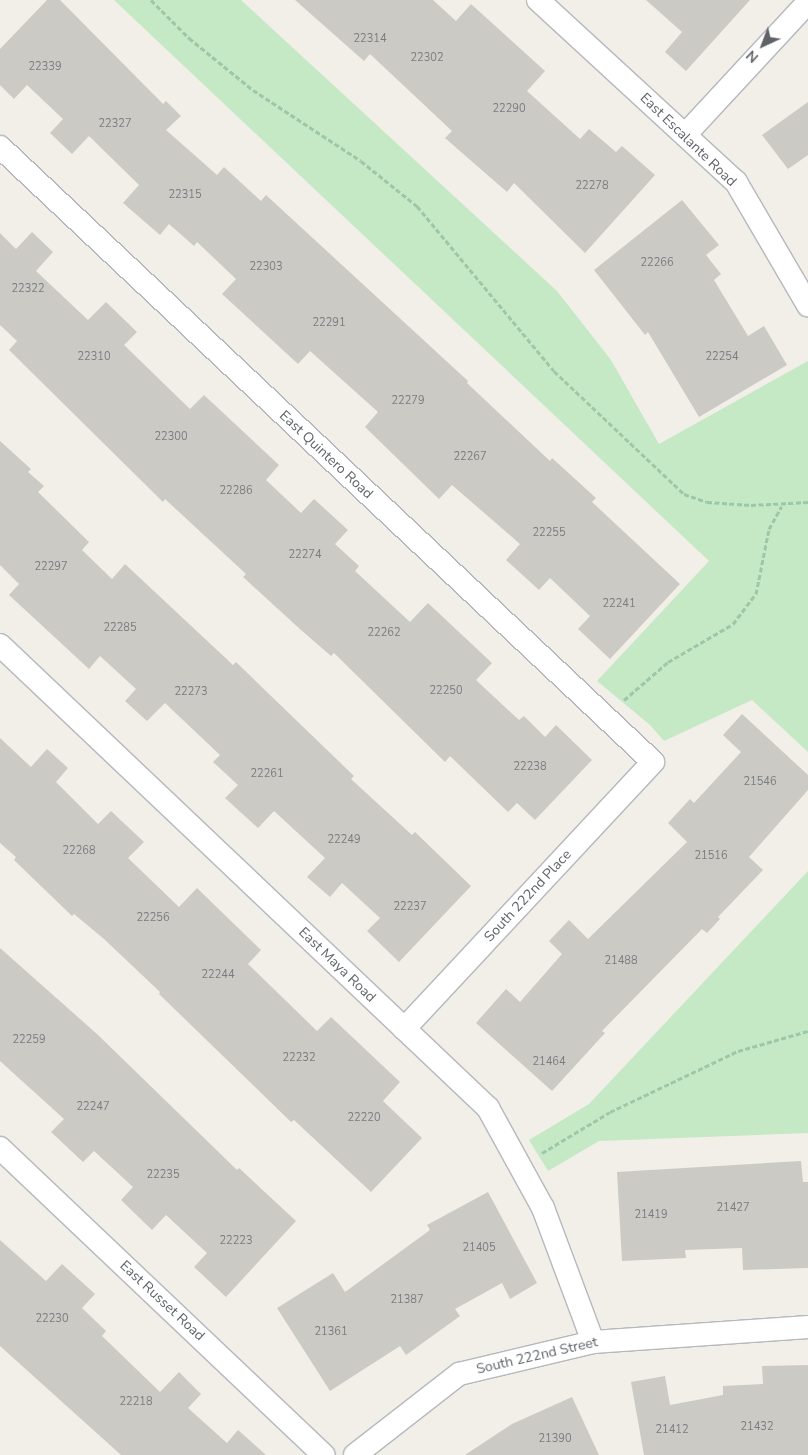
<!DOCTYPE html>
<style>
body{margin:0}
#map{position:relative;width:808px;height:1455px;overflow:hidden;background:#f1efe8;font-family:"Nunito Sans",sans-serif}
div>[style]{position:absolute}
.green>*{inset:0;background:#c5e8c5}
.building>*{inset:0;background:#cccac5}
.path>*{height:3px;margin-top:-1.5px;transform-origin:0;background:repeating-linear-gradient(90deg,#9cc7a9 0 5px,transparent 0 7.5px)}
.roads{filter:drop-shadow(1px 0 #b5b8bc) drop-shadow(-1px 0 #b5b8bc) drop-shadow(0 1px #b5b8bc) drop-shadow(0 -1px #b5b8bc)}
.street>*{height:22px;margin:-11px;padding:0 11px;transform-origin:11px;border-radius:11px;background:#fff}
span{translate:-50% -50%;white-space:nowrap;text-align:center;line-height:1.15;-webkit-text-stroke:4px #fff;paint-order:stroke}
.number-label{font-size:11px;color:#7a7d7f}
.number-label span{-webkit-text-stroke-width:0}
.street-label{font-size:14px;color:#5f6368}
.north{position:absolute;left:738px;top:20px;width:50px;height:50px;-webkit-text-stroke:4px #fff;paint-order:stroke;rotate:223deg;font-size:14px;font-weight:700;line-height:20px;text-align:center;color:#5f6368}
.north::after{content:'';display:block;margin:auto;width:18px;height:22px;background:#5f6368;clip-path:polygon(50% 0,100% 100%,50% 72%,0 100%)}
</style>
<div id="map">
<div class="green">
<div style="clip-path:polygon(114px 0,241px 0,557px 291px,611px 360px,659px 444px,808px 361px,808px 752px,752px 700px,664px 741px,650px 725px,597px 681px,709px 561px)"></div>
<div style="clip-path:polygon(808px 871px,808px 1133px,599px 1141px,548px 1171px,529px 1140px,589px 1104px)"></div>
</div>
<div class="building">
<div style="clip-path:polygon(47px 0,60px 0,163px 104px,166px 101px,181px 116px,166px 130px,217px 175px,224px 167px,261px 201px,266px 195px,468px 381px,467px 383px,550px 461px,552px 458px,596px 498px,592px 502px,680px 584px,610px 659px,578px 629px,590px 616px,550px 578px,539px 590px,506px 560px,520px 544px,452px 485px,439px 499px,365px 427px,378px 412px,310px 351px,298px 364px,222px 294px,236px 279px,197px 242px,194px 246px,169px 224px,160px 235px,123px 203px,139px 185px,89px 136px,72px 154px,50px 133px,63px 119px,27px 85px,14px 99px,0 85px,0 49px)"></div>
<div style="clip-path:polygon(295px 0,433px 0,456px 21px,471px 4px,545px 71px,527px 91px,580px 139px,589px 129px,616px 152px,622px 146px,655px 175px,585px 253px,514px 183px,507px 192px,445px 138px,452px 131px,370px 54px,364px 61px)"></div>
<div style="clip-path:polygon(646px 0,750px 0,686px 71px,665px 52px,682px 32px)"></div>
<div style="clip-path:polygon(808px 102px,808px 155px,788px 169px,762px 135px)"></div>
<div style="clip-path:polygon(682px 200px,719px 245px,706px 255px,721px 274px,714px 280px,748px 336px,764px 326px,787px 365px,699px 417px,648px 332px,645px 335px,594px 270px)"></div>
<div style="clip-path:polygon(32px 232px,53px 252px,36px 271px,88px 320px,106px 302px,137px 332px,124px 345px,190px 409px,204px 395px,279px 465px,266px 480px,301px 513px,314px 499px,348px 530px,335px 544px,359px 566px,355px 571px,410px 622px,428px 603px,492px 663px,476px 680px,519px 720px,524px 716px,545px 737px,556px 725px,592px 760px,535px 820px,517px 803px,508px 812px,450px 756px,445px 762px,334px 653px,331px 656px,301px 630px,243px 577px,246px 574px,165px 499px,163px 502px,9px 350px,17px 341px,0 325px,0 233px,16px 249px)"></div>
<div style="clip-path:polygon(0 441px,31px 469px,28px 472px,44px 486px,38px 492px,89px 542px,82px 550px,112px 579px,125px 564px,233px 665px,236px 662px,354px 776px,351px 779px,412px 835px,415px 832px,471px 886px,399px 962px,367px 931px,380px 918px,342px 883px,330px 897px,307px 877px,325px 858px,274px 811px,258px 828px,225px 798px,238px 785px,213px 762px,220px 755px,165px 703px,147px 721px,125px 701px,136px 689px,100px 656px,89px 669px,9px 595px,19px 584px,0 565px)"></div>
<div style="clip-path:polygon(742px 714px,808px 775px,808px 790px,749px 857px,763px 870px,718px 917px,720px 919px,707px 933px,702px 929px,602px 1031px,605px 1033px,552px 1091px,476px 1023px,506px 989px,520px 1002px,562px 954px,549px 941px,569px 920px,588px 939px,687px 842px,668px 823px,690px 799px,694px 803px,741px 752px,723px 735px)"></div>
<div style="clip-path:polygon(0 738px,31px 767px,47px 749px,68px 768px,56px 782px,98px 824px,111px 811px,144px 842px,128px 858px,179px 907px,197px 888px,261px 950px,248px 964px,317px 1031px,331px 1017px,400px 1082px,383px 1101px,422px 1138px,371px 1192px,294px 1120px,291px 1122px,159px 994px,160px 992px,104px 939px,74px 914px,72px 916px,14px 860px,16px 857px,0 843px)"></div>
<div style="clip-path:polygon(0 948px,97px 1034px,237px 1170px,239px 1168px,296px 1221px,226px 1297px,194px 1267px,207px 1253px,166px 1215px,152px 1230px,121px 1200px,133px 1187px,94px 1151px,83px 1162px,51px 1132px,64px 1119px,0 1061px)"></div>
<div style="clip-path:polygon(801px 1161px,803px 1182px,808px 1182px,808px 1268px,743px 1270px,742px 1248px,685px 1250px,686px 1258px,622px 1261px,617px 1172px)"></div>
<div style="clip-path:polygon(488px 1192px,537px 1283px,510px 1299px,502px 1283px,455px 1309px,460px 1316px,406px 1355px,400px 1346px,330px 1391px,277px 1308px,333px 1273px,345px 1292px,430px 1230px,427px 1225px)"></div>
<div style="clip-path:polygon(0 1240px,46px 1281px,62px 1264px,95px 1294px,82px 1308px,106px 1331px,102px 1336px,160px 1392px,179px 1372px,201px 1394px,188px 1408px,227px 1443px,238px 1430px,266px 1455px,121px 1455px,0 1346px)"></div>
<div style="clip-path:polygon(808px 1365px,808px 1455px,644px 1455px,631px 1382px,665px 1376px,670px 1405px,723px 1395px,723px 1386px,763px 1384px,762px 1366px)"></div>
<div style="clip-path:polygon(572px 1397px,599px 1455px,465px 1455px,512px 1424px)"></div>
</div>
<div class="path">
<div style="left:151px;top:0;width:54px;rotate:45deg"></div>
<div style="left:189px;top:38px;width:82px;rotate:39.1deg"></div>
<div style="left:253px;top:90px;width:129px;rotate:33.3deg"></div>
<div style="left:361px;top:161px;width:72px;rotate:38.8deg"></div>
<div style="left:417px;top:206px;width:214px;rotate:50.3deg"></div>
<div style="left:554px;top:371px;width:179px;rotate:43.4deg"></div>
<div style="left:684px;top:494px;width:24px;rotate:19deg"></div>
<div style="left:707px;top:502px;width:44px;rotate:3.9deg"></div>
<div style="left:751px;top:505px;width:57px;rotate:-3deg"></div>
<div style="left:624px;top:700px;width:58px;rotate:-40.8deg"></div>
<div style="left:668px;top:662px;width:75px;rotate:-30.3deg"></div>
<div style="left:733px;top:624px;width:38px;rotate:-53deg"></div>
<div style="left:756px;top:594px;width:66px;rotate:-78.7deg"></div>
<div style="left:769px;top:529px;width:26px;rotate:-61deg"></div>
<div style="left:542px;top:1153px;width:79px;rotate:-31.1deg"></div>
<div style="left:610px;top:1112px;width:142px;rotate:-25.5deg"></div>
<div style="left:738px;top:1051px;width:73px;rotate:-15.9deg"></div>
</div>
<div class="roads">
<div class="street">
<div style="left:538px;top:0;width:269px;rotate:42.6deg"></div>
<div style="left:736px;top:182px;width:143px;rotate:59.7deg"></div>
<div style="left:685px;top:135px;width:181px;rotate:-47.2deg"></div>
<div style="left:0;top:147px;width:897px;rotate:43.28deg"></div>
<div style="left:653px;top:762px;width:365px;rotate:133deg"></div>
<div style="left:0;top:645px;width:673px;rotate:43.49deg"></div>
<div style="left:488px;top:1108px;width:114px;rotate:61.2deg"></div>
<div style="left:543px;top:1208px;width:143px;rotate:69.5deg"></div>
<div style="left:0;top:1148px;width:446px;rotate:43.5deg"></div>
<div style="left:355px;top:1455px;width:132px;rotate:-37.9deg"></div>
<div style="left:459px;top:1374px;width:138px;rotate:-13.4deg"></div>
<div style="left:593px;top:1342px;width:216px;rotate:-4deg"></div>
</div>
</div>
<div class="number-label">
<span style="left:370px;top:39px">22314</span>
<span style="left:427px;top:58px">22302</span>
<span style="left:45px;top:67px">22339</span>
<span style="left:509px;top:109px">22290</span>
<span style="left:115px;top:124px">22327</span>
<span style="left:592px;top:186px">22278</span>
<span style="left:185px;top:195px">22315</span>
<span style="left:657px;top:263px">22266</span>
<span style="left:266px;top:267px">22303</span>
<span style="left:28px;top:289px">22322</span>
<span style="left:329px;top:323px">22291</span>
<span style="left:94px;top:357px">22310</span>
<span style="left:722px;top:357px">22254</span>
<span style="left:408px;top:401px">22279</span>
<span style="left:171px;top:437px">22300</span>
<span style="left:470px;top:457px">22267</span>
<span style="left:236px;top:491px">22286</span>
<span style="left:549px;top:533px">22255</span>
<span style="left:305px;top:555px">22274</span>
<span style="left:51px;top:567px">22297</span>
<span style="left:619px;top:604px">22241</span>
<span style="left:120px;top:628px">22285</span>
<span style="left:384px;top:633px">22262</span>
<span style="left:446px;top:691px">22250</span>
<span style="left:191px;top:692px">22273</span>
<span style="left:530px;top:767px">22238</span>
<span style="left:267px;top:774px">22261</span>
<span style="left:760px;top:782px">21546</span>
<span style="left:344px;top:840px">22249</span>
<span style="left:79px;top:851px">22268</span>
<span style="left:711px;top:856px">21516</span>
<span style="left:410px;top:907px">22237</span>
<span style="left:153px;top:918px">22256</span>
<span style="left:621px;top:961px">21488</span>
<span style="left:218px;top:975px">22244</span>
<span style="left:29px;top:1040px">22259</span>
<span style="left:299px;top:1058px">22232</span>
<span style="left:549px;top:1062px">21464</span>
<span style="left:93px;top:1107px">22247</span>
<span style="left:364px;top:1118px">22220</span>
<span style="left:163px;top:1175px">22235</span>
<span style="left:733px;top:1208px">21427</span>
<span style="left:651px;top:1215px">21419</span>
<span style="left:236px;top:1241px">22223</span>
<span style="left:479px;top:1248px">21405</span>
<span style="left:407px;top:1300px">21387</span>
<span style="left:52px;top:1319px">22230</span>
<span style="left:331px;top:1332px">21361</span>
<span style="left:136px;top:1402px">22218</span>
<span style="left:757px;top:1427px">21432</span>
<span style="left:672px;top:1430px">21412</span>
<span style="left:555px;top:1439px">21390</span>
</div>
<div class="street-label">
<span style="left:688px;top:140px;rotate:44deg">East Escalante Road</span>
<span style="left:326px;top:455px;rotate:43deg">East Quintero Road</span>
<span style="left:528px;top:896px;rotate:-47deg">South 222nd Place</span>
<span style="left:337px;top:965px;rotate:44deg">East Maya Road</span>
<span style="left:162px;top:1301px;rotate:43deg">East Russet Road</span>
<span style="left:537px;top:1356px;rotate:-13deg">South 222nd Street</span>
</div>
<div class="north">N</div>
</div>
